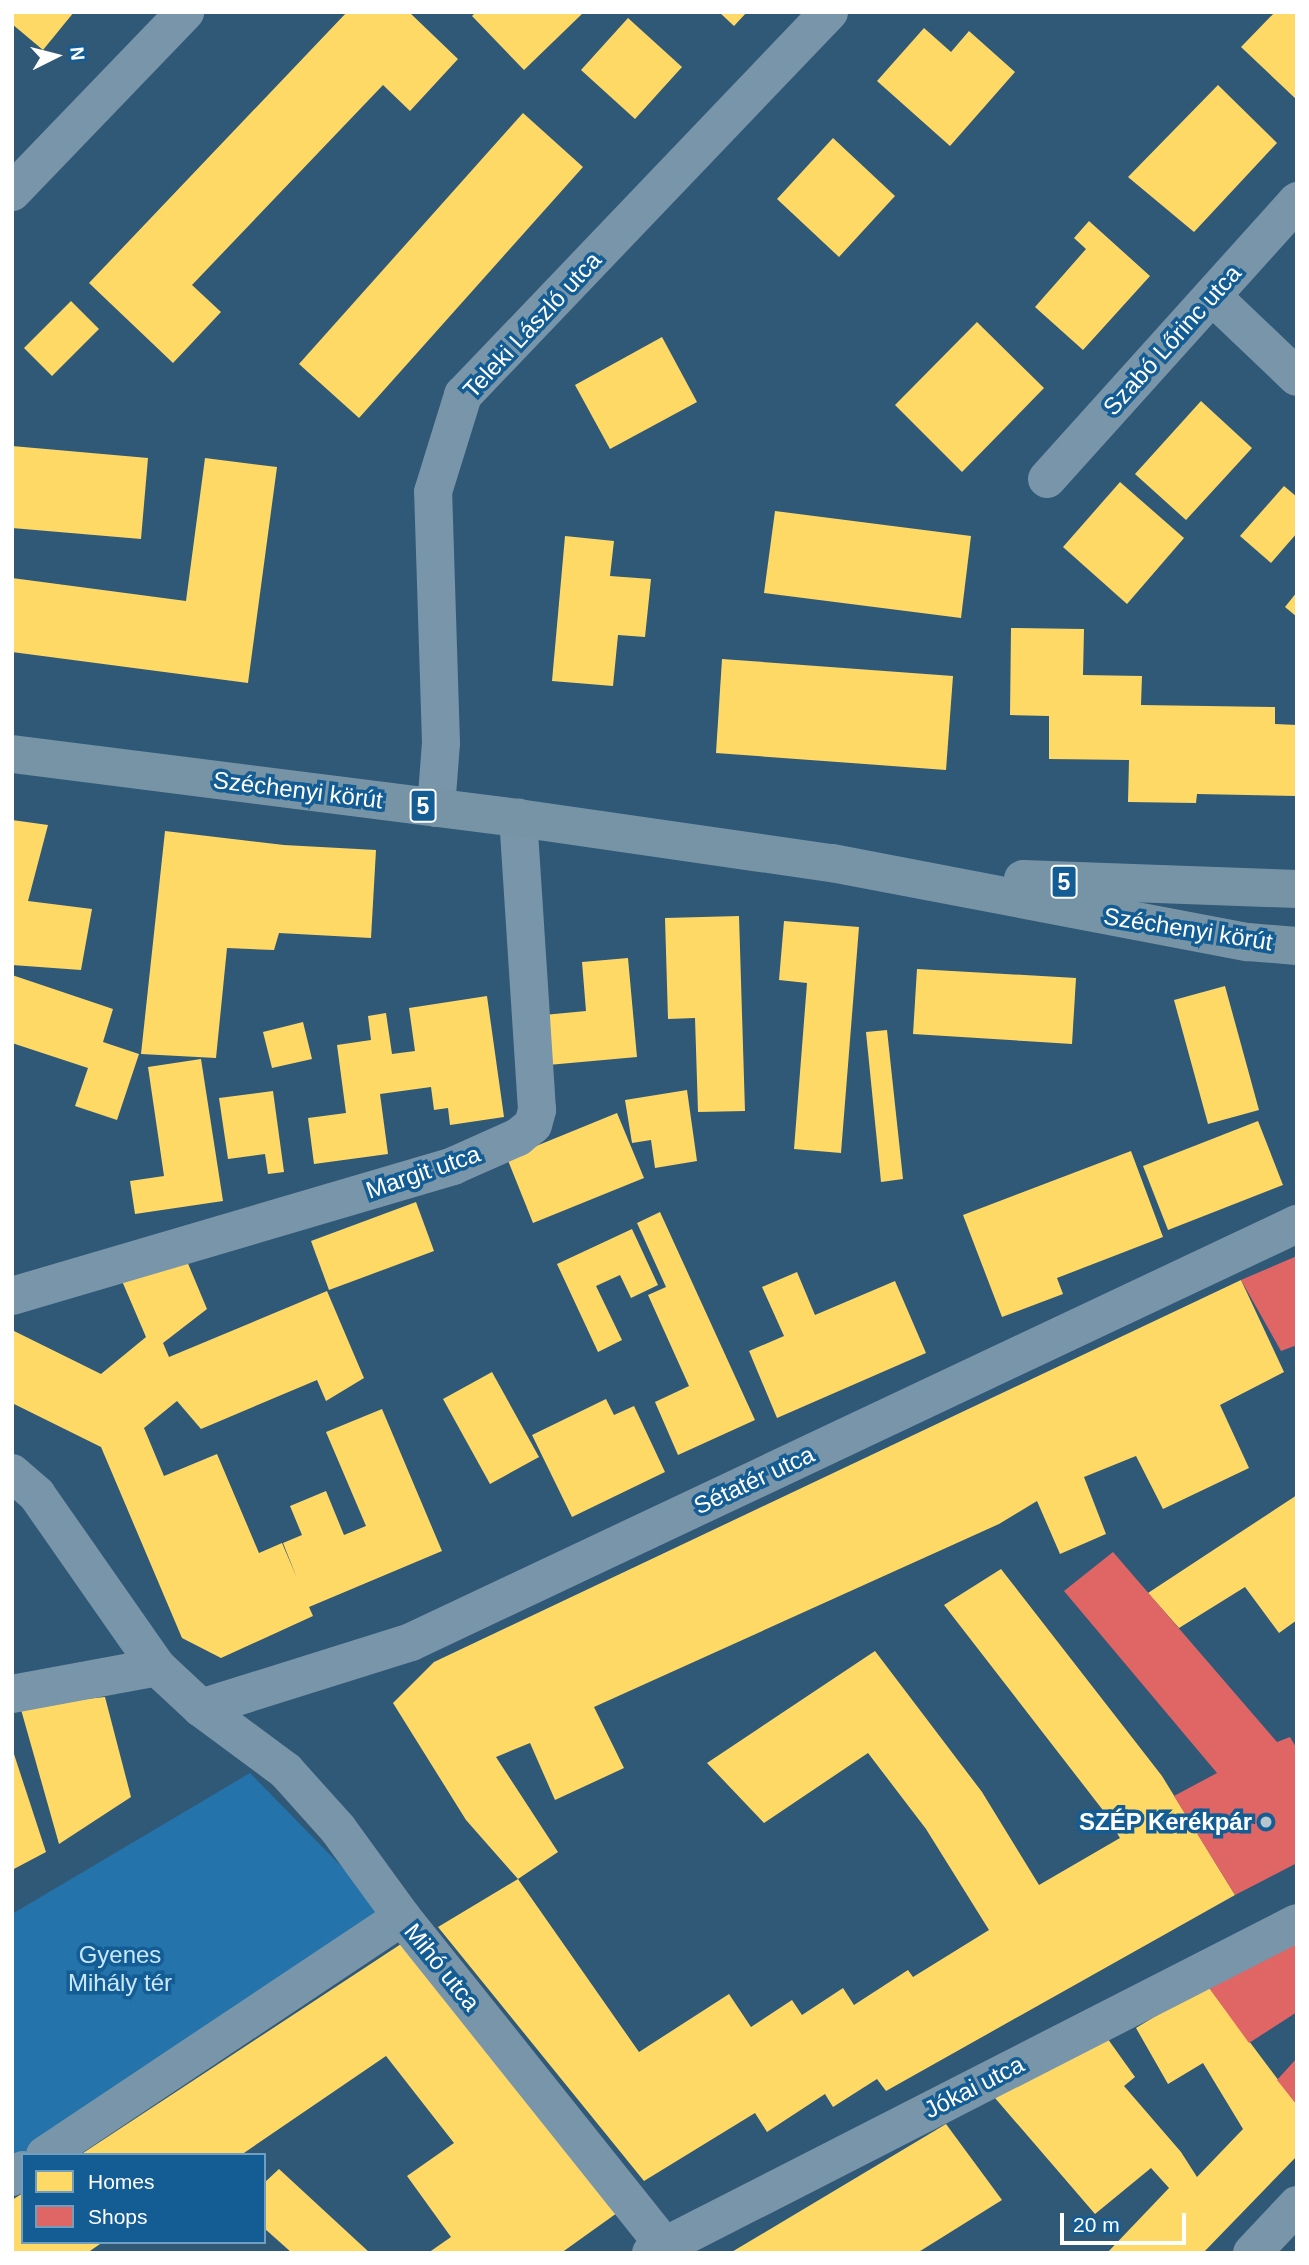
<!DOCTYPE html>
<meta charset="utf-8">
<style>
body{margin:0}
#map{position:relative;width:1309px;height:2265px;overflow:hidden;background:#305977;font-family:Helvetica,sans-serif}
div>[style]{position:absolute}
.green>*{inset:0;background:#2473aa}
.homes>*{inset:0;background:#ffd966}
.shops>*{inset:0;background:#e06666}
.minor>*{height:38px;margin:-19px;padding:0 19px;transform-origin:19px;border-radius:19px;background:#7995a9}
.major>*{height:38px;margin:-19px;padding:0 19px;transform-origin:19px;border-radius:19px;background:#7794a7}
.dots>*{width:19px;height:19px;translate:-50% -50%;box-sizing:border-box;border:4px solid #135d94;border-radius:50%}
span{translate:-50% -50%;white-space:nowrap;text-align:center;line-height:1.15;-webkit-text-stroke:7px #135d94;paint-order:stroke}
.shield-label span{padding:2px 5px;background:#135d94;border:2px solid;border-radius:5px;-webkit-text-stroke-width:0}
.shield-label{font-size:23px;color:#fff;font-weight:700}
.street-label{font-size:24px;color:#fff}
.poi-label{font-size:24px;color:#fff;font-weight:700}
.right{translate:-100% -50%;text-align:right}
.park-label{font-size:24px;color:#c9e8fd}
.frame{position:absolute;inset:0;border:14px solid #fff;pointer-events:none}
.legend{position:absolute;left:21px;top:2153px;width:245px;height:91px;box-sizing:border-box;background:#135d94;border:2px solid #719ebf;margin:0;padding:9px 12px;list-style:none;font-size:21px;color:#fff}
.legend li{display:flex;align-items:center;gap:14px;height:35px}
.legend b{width:35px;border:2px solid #719ebf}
.north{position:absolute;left:21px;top:21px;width:70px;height:70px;-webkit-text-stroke:5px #135d94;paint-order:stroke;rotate:84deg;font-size:19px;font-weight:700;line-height:28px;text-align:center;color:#fff}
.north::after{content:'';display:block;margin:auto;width:24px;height:32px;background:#fff;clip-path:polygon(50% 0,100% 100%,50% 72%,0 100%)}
.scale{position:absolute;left:1060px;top:2213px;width:126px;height:32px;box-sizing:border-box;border:4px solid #fff;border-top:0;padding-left:9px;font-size:21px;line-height:24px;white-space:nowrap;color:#fff;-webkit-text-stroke:5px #135d94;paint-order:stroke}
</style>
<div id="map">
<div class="green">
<div style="clip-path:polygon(250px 1773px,388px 1914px,12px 2163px,12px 1914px)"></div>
</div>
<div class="homes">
<div style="clip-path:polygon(12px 12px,74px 12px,43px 50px,12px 24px)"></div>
<div style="clip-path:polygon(347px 12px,409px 12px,458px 59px,410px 111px,383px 85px,192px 285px,221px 312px,173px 363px,89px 283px)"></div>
<div style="clip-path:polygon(476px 12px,584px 12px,524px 70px,472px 16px)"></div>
<div style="clip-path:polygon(719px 12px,747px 12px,734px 26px)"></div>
<div style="clip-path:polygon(1275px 12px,1297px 12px,1297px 100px,1241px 47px)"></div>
<div style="clip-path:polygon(628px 18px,682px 67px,635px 119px,581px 70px)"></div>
<div style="clip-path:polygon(924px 28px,951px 52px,969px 31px,1015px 72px,950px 146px,877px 81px)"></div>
<div style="clip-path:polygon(1218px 85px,1277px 143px,1194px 232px,1128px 177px)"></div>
<div style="clip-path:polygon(523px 113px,583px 167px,359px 418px,299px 364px)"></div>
<div style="clip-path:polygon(833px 138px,895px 196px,839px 257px,777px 199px)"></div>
<div style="clip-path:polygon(1089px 221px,1150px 276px,1083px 350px,1035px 307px,1086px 249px,1074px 238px)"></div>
<div style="clip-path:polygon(71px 301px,99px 329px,52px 376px,24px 348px)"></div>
<div style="clip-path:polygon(977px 322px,1044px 388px,962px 472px,895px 405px)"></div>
<div style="clip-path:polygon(662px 337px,697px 402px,610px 449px,575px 385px)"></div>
<div style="clip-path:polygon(1201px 401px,1252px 448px,1186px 520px,1135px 474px)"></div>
<div style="clip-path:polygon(12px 446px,148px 458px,141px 539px,12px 528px)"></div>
<div style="clip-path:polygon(205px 458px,277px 467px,248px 683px,12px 652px,12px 578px,186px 601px)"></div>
<div style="clip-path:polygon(1120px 482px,1184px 538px,1127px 604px,1063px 547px)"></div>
<div style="clip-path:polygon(1284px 486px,1297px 497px,1297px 533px,1271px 563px,1240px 536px)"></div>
<div style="clip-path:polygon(775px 511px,971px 536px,961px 618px,764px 593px)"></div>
<div style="clip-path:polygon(565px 536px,614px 541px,610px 576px,651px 579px,645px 637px,618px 635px,613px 686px,552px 681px)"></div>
<div style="clip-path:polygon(1297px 592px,1297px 617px,1285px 607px)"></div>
<div style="clip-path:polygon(1011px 628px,1084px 629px,1083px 675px,1142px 676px,1141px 705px,1275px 707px,1275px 724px,1297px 725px,1297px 796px,1197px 794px,1196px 803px,1128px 802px,1129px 760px,1049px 759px,1049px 716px,1010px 715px)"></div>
<div style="clip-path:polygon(722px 659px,953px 676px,946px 770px,716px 753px)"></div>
<div style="clip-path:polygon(12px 820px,48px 825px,28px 901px,92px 909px,81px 970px,12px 965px)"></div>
<div style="clip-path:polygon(165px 831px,284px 845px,376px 850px,371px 938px,279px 933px,274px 950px,227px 948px,216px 1058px,141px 1054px)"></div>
<div style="clip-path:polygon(739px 916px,745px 1111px,698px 1112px,695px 1018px,668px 1019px,665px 918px)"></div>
<div style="clip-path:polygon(784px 921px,859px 927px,841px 1153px,794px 1149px,807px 983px,779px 980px)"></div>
<div style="clip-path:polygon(628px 958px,637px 1057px,548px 1065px,544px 1015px,586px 1011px,582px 962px)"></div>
<div style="clip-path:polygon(917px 969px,1076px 978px,1072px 1044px,913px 1034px)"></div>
<div style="clip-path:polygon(12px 975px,113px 1009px,103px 1042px,139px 1054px,117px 1120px,75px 1106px,88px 1068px,12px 1043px)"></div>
<div style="clip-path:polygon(1225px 986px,1259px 1110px,1208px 1124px,1174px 1000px)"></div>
<div style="clip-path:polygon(487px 996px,504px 1117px,450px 1125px,448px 1108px,434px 1110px,431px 1087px,380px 1094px,388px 1154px,314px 1164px,308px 1118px,346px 1113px,337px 1045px,371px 1040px,368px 1016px,386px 1013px,392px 1054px,415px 1051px,409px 1008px)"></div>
<div style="clip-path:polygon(303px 1022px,312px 1059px,272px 1068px,263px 1032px)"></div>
<div style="clip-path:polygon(887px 1030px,903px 1179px,881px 1182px,866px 1032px)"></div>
<div style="clip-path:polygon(201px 1059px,223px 1201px,135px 1214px,130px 1181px,164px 1176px,148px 1067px)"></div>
<div style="clip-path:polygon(687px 1090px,697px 1161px,655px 1168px,651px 1140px,632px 1143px,625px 1100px)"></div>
<div style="clip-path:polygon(273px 1091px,284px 1172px,268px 1174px,265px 1154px,228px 1159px,219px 1098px)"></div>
<div style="clip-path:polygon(617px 1113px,644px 1178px,533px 1223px,507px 1158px)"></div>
<div style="clip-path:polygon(1258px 1121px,1283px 1185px,1168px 1230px,1143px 1166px)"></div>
<div style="clip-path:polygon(1131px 1151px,1163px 1237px,1057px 1278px,1063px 1294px,1002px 1317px,963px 1215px)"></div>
<div style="clip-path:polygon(416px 1202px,434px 1251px,329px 1290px,311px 1241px)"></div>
<div style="clip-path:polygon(660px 1212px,755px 1420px,678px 1455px,655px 1402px,689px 1386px,648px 1295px,666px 1287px,637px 1223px)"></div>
<div style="clip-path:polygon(632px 1229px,658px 1285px,631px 1298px,620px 1275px,596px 1286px,622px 1340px,598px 1352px,557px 1264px)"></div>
<div style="clip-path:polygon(184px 1254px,207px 1309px,163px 1343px,169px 1357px,327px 1291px,364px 1378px,326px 1401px,317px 1380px,201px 1429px,177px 1401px,144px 1428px,164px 1476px,217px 1454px,259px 1553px,282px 1543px,297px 1578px,283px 1543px,302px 1535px,290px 1506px,326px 1491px,344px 1535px,366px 1526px,326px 1432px,382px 1409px,442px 1551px,309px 1607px,313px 1616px,221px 1658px,182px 1638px,101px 1447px,12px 1403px,12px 1330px,101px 1374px,146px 1337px,122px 1281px)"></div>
<div style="clip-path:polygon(797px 1272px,815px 1315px,895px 1281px,926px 1353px,777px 1418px,749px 1351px,784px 1336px,762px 1287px)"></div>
<div style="clip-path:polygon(1241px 1280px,1284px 1372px,1220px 1405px,1249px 1468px,1163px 1509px,1136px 1456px,1084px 1477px,1106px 1534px,1060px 1554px,1037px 1501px,999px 1524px,594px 1707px,624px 1768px,555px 1800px,530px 1743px,496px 1757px,558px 1852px,518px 1879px,639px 2052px,729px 1994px,751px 2027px,792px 2000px,802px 2015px,843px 1988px,854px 2005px,908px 1970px,913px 1977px,989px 1930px,926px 1829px,868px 1753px,764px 1823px,707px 1763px,875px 1651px,982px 1792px,1039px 1885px,1120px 1838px,1102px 1809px,944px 1605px,1001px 1569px,1162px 1776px,1235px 1895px,886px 2091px,877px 2079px,833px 2107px,825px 2094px,767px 2132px,755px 2113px,644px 2181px,438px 1927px,518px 1879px,466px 1820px,393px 1703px,434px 1662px)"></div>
<div style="clip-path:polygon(492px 1372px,539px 1457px,490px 1484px,443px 1399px)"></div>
<div style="clip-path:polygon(606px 1399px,614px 1415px,634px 1406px,665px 1472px,572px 1517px,532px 1435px)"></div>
<div style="clip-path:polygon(1297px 1495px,1297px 1620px,1279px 1633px,1245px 1587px,1179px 1628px,1148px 1593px)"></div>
<div style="clip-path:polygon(105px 1697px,131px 1797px,59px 1844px,20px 1706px)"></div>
<div style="clip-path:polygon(12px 1748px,46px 1852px,12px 1870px)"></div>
<div style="clip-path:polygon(404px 1942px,617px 2213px,561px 2253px,428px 2253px,451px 2237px,407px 2176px,454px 2143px,386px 2056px,241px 2155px,80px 2155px)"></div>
<div style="clip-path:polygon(1207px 1985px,1297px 2105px,1297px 2156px,1203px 2253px,1107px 2253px,1169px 2188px,1151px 2168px,1095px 2214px,995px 2098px,1105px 2035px,1135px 2077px,1124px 2086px,1181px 2152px,1197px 2177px,1243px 2129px,1203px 2063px,1168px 2084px,1136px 2028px)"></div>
<div style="clip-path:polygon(946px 2124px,1002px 2200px,917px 2253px,730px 2253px)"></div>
<div style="clip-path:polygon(279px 2169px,370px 2253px,292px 2253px,264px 2228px,264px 2183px)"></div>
<div style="clip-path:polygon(23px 2193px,23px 2242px,103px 2242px,87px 2253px,12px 2253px,12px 2200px)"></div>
</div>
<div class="shops">
<div style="clip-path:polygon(1297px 1256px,1297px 1345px,1281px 1351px,1241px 1280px)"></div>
<div style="clip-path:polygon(1113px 1552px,1277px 1742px,1290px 1737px,1297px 1749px,1297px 1863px,1235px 1895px,1174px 1796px,1217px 1773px,1064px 1591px)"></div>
<div style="clip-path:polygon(1297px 1932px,1297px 2012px,1249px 2043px,1207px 1985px)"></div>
<div style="clip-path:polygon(1297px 2058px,1297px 2105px,1277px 2080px)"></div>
</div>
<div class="minor">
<div style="left:12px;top:192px;width:250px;rotate:-46.1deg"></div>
<div style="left:1212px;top:296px;width:117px;rotate:43.6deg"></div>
<div style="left:1047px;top:479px;width:374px;rotate:-48deg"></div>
<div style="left:436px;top:808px;width:65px;rotate:-85.6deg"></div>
<div style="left:441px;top:743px;width:251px;rotate:-91.8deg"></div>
<div style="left:433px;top:492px;width:102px;rotate:-72.8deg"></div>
<div style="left:463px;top:395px;width:530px;rotate:-46.3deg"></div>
<div style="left:12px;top:1296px;width:460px;rotate:-16.4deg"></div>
<div style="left:453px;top:1166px;width:71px;rotate:-24deg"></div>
<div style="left:518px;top:1137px;width:19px;rotate:-39deg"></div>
<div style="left:533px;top:1125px;width:16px;rotate:-75deg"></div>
<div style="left:537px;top:1110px;width:293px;rotate:-93.7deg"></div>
<div style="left:12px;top:1473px;width:33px;rotate:41deg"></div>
<div style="left:37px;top:1495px;width:210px;rotate:55.1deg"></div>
<div style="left:157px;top:1667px;width:60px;rotate:43deg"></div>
<div style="left:201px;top:1708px;width:106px;rotate:36.5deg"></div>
<div style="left:286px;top:1771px;width:78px;rotate:48.1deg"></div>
<div style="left:338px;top:1829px;width:109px;rotate:54deg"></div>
<div style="left:402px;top:1917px;width:420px;rotate:51.4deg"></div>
<div style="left:12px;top:1694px;width:147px;rotate:-10.5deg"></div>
<div style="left:201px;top:1708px;width:220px;rotate:-17.4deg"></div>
<div style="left:411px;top:1642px;width:980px;rotate:-25.26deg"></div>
<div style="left:45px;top:2155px;width:429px;rotate:-33.7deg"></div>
<div style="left:12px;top:2177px;width:13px;rotate:-32deg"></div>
<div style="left:651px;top:2253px;width:725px;rotate:-27.06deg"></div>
<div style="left:1252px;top:2253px;width:66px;rotate:-46.8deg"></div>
</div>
<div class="major">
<div style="left:12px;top:754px;width:510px;rotate:7.21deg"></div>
<div style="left:518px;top:818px;width:317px;rotate:8.2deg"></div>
<div style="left:832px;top:863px;width:423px;rotate:10.8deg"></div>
<div style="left:1248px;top:942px;width:49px;rotate:4.7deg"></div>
<div style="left:1023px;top:879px;width:274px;rotate:2.1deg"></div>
</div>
<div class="dots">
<div style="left:1266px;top:1822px;background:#b7c5cf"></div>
</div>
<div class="shield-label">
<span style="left:423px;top:806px">5</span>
<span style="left:1064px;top:882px">5</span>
</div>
<div class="street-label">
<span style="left:532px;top:325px;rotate:-47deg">Teleki László utca</span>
<span style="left:1172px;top:340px;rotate:-48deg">Szabó Lőrinc utca</span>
<span style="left:298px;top:790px;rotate:7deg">Széchenyi körút</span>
<span style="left:1188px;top:929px;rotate:9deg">Széchenyi körút</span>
<span style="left:423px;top:1172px;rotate:-19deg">Margit utca</span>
<span style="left:754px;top:1480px;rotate:-25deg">Sétatér utca</span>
<span style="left:442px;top:1967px;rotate:51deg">Mihó utca</span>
<span style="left:974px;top:2087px;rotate:-27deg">Jókai utca</span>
</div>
<div class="poi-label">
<span class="right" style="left:1252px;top:1822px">SZÉP Kerékpár</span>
</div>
<div class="park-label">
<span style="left:120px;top:1969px">Gyenes<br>Mihály tér</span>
</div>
<div class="frame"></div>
<ul class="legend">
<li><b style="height:19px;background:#ffd966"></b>Homes</li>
<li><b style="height:19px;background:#e06666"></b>Shops</li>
</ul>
<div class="north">N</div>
<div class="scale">20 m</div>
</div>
